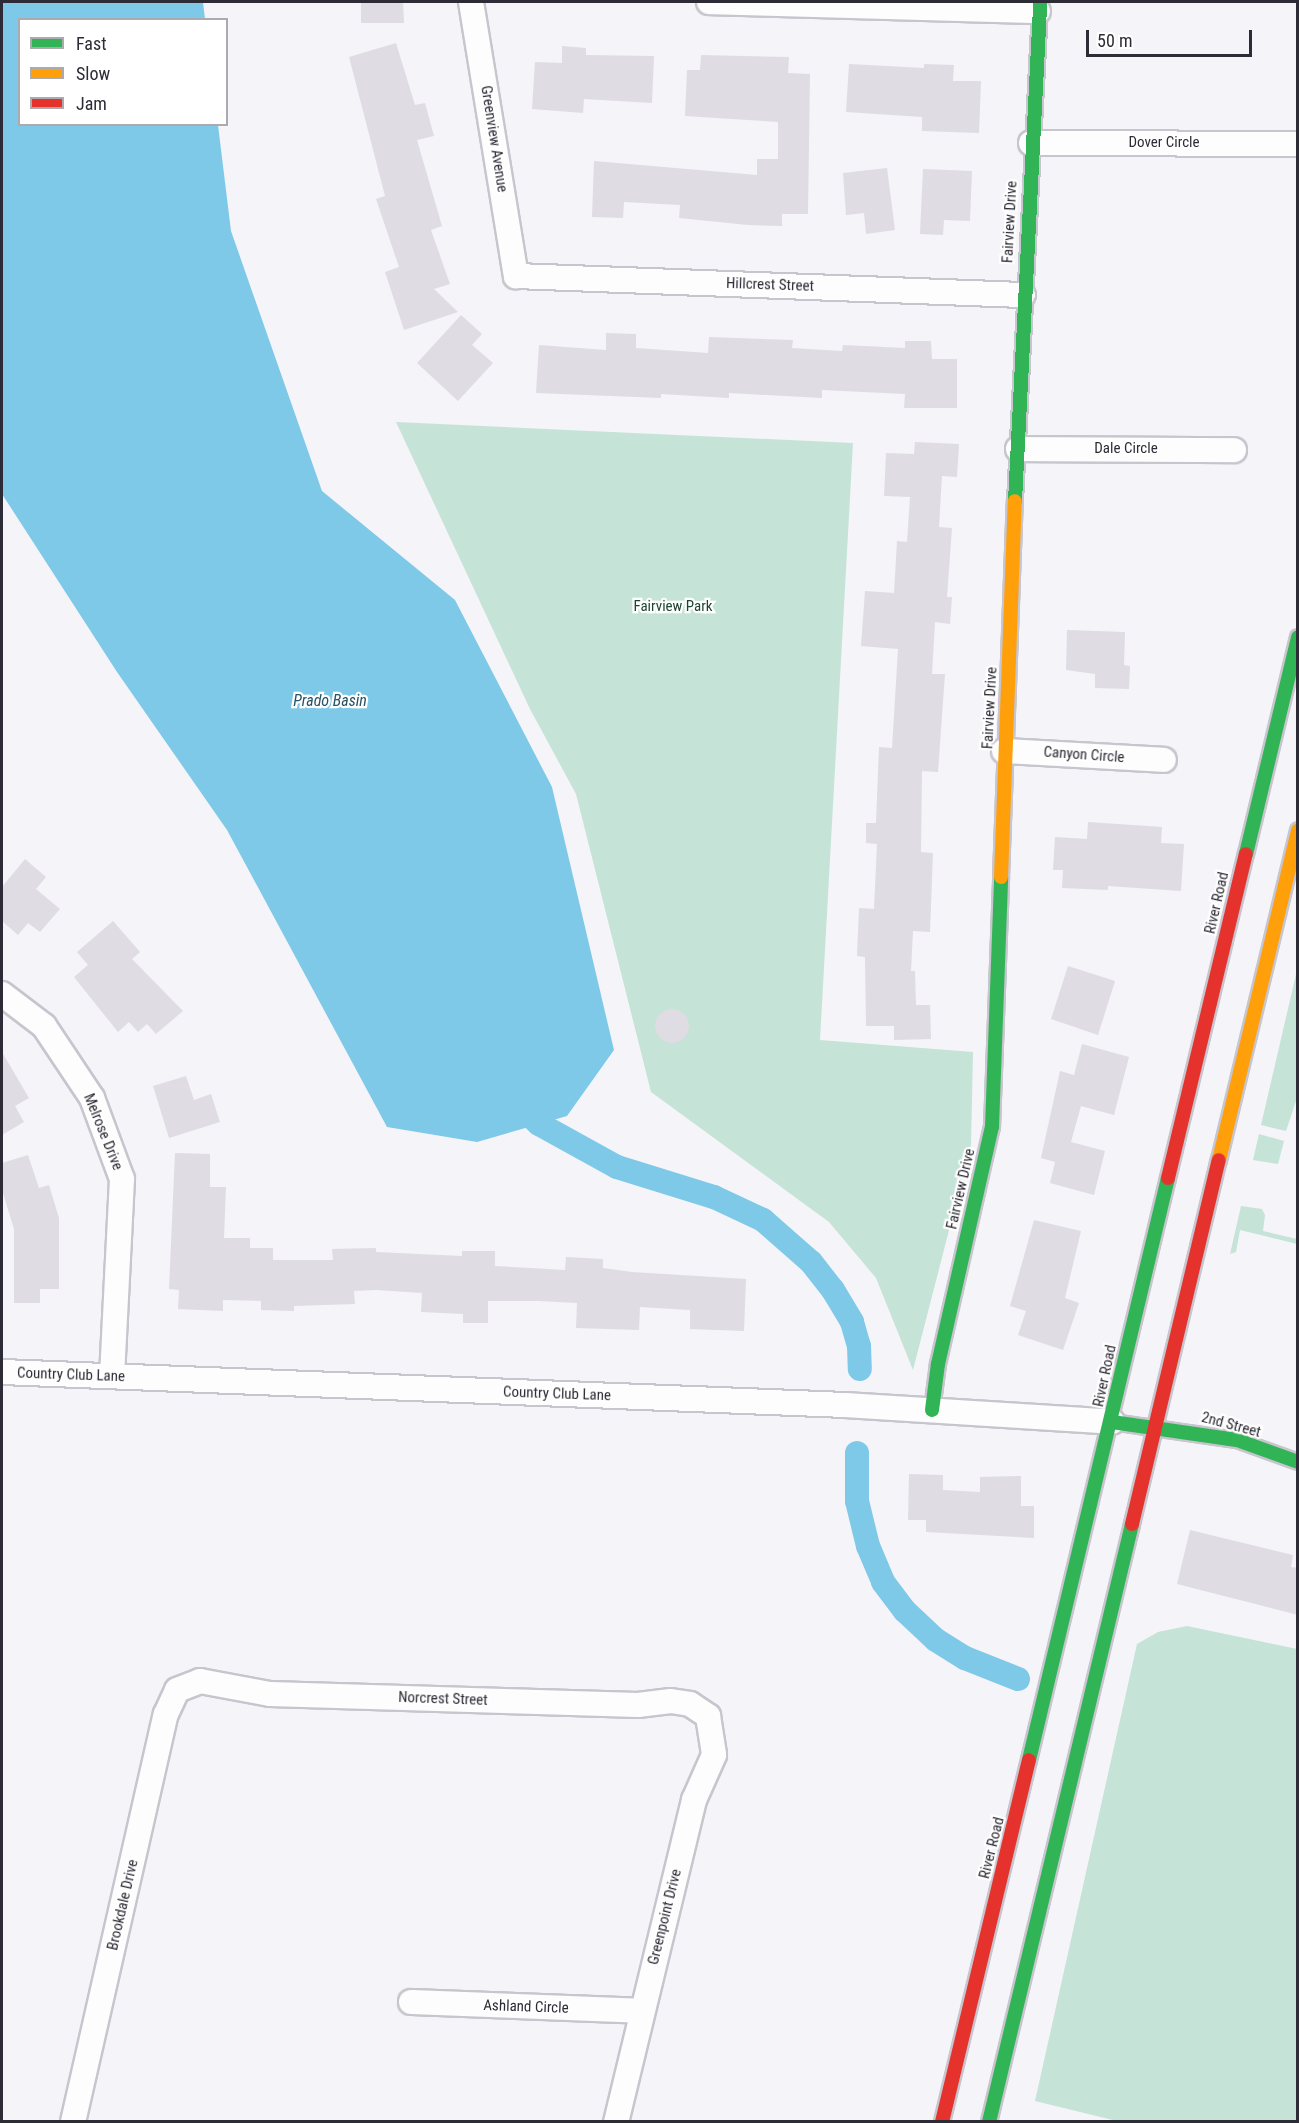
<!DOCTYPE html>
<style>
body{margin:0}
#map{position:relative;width:1299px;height:2123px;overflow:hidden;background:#f5f4f9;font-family:"Roboto Condensed",sans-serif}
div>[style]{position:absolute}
.green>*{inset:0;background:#c5e3d6}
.water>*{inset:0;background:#7fc9e8}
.canal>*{height:24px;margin:-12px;padding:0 12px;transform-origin:12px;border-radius:12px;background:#7fc9e8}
.building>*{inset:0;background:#dfdce4}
.round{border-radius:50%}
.roads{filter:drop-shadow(2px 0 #c7c5cd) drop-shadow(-2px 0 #c7c5cd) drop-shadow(0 2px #c7c5cd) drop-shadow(0 -2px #c7c5cd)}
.street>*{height:24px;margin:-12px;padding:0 12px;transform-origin:12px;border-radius:12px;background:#fefdfe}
.fast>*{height:14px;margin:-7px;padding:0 7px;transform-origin:7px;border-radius:7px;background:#30b455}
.slow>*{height:14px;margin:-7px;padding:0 7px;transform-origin:7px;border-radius:7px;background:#ff9f0a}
.jam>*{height:14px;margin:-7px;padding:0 7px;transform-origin:7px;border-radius:7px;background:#e5322d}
span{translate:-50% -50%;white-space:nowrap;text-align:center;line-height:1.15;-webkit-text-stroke:4.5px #fff;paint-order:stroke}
.street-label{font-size:15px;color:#2d2b35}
.park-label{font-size:15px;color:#1b4532}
.water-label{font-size:16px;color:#275365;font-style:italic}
.frame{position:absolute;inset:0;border:3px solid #2d2b35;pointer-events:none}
.legend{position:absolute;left:18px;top:18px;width:210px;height:108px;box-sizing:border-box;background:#fff;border:2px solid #abaaae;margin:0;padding:8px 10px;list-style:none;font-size:18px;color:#2d2b35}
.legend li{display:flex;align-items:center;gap:12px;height:30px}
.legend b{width:30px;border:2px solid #abaaae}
.scale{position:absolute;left:1086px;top:30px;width:166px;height:27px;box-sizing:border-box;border:3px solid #2d2b35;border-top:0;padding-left:8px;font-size:18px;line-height:21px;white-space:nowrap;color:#2d2b35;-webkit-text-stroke:4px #fff;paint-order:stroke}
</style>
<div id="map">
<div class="green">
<div style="clip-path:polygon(396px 422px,853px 443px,820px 1040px,973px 1052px,971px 1145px,913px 1370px,876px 1278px,829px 1222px,651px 1092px,576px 794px,530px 709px)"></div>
<div style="clip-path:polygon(1297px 970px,1297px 1098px,1286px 1131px,1261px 1125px)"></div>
<div style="clip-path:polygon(1259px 1134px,1284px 1141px,1278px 1164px,1253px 1160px)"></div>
<div style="clip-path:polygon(1241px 1206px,1262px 1209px,1265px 1215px,1263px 1231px,1297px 1239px,1297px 1244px,1240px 1230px,1236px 1252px,1230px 1254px)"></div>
<div style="clip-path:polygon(1187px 1626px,1297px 1649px,1297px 2121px,1117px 2121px,1035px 2101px,1137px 1644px,1158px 1632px)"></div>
</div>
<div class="water">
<div style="clip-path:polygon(2px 2px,203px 2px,205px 19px,20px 20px,20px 124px,218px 125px,231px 231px,322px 491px,455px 600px,552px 787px,614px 1050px,567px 1116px,477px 1142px,387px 1127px,227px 830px,117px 672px,2px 494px)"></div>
</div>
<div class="canal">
<div style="left:515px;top:1101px;width:33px;rotate:44deg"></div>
<div style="left:539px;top:1124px;width:89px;rotate:28.9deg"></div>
<div style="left:617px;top:1167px;width:102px;rotate:17.2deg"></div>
<div style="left:714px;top:1197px;width:54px;rotate:25.1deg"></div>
<div style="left:763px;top:1220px;width:64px;rotate:41.2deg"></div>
<div style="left:811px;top:1262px;width:36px;rotate:52deg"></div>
<div style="left:833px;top:1290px;width:37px;rotate:59deg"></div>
<div style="left:852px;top:1322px;width:25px;rotate:74deg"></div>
<div style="left:859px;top:1346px;width:23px;rotate:88deg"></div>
<div style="left:857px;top:1453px;width:48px;rotate:90deg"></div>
<div style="left:857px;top:1501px;width:46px;rotate:76.3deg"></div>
<div style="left:868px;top:1546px;width:39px;rotate:67deg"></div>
<div style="left:883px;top:1582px;width:36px;rotate:53deg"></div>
<div style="left:905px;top:1611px;width:42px;rotate:43.1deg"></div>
<div style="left:936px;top:1640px;width:34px;rotate:32deg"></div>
<div style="left:965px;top:1658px;width:57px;rotate:21.6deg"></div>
</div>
<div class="building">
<div style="clip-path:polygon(361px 2px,403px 2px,404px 23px,361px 23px)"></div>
<div style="clip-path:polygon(396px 43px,415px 105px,425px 103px,434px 136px,417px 140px,442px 226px,431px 230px,450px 284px,434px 289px,458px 312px,404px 330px,385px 272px,399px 267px,376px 199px,385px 196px,349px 57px)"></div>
<div style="clip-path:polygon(562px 46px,586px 48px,586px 55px,654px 56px,652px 103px,584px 99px,583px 113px,532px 109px,535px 62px,562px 63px)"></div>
<div style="clip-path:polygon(701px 55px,789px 57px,788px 73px,810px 74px,808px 214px,782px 214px,782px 226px,748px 225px,679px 218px,680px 205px,624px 202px,623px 218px,592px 217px,594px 161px,757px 175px,757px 159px,778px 159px,778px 122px,685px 116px,687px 70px,700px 70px)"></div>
<div style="clip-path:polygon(849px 64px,924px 68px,924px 64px,954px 65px,953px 81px,981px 81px,979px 133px,922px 131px,922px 117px,846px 112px)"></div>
<div style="clip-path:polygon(887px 168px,895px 230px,866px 234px,864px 213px,846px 215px,843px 173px)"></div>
<div style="clip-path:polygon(923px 169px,972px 171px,970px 221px,944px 220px,943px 235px,920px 234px)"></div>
<div style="clip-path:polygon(461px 315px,482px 334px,472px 345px,493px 363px,458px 401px,417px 363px)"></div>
<div style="clip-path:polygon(606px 333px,636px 334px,636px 348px,708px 353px,709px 337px,793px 340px,792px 348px,842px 351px,843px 345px,905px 348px,905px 341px,931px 341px,932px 359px,957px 359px,957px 408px,904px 408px,905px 394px,822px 390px,822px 398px,729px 393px,729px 398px,661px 394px,661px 398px,536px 393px,539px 345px,606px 350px)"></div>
<div style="clip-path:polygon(915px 442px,959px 444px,957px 477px,942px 476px,939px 527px,952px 528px,947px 597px,952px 597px,950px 624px,935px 622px,932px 674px,945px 674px,938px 772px,922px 771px,921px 852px,933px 853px,930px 932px,913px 931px,911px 971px,915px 971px,916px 1005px,930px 1005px,931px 1039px,894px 1040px,894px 1026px,866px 1026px,865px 957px,857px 956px,859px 908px,874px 909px,877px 844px,866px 843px,866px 823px,876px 823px,879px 747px,892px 748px,898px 649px,861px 646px,865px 591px,894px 593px,897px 541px,907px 542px,910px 497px,884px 496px,886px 453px,914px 454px)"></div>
<div style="clip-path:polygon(1067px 630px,1125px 632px,1124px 665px,1130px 666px,1129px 689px,1095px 688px,1095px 674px,1066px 670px)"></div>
<div style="clip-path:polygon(1088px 822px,1162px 827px,1161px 843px,1184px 844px,1181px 891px,1108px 886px,1108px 890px,1062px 888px,1063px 870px,1053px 870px,1055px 837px,1087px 839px)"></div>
<div style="clip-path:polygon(25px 859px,46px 877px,36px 889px,60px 909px,40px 932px,28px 923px,18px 935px,2px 921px,2px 887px)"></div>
<div style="clip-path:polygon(113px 921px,140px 952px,132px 959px,183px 1011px,156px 1034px,147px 1024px,138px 1032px,129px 1022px,118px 1032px,74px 977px,88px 965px,77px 952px)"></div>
<div style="clip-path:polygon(1068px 966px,1115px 981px,1098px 1035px,1051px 1019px)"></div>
<div class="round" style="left:655px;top:1009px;width:34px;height:34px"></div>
<div style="clip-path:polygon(1082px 1044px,1129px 1057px,1114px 1115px,1081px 1106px,1071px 1142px,1105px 1151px,1094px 1195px,1050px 1183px,1055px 1162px,1041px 1158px,1060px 1071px,1074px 1075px)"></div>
<div style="clip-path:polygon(2px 1052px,29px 1098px,15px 1106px,24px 1122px,2px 1135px)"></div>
<div style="clip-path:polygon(186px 1076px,194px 1100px,211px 1094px,220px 1122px,169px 1138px,153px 1086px)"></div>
<div style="clip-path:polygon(175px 1153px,210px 1154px,210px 1187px,226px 1187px,224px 1238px,250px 1238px,250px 1248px,273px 1248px,273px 1260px,333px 1260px,332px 1249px,376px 1248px,376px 1252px,462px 1256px,462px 1251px,495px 1251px,495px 1266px,565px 1270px,566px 1257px,603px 1259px,603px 1268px,632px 1272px,746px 1279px,744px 1331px,690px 1329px,690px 1310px,640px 1307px,639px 1330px,576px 1328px,577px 1303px,538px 1301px,488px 1301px,488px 1323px,463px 1323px,463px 1314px,421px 1312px,422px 1293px,376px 1290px,354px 1291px,355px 1304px,294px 1306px,294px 1311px,261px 1310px,261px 1301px,223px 1300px,223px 1311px,178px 1309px,179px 1290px,169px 1289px)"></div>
<div style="clip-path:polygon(28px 1155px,39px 1188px,49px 1185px,59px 1218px,59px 1289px,40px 1289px,40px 1303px,14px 1303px,14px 1229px,2px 1190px,2px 1163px)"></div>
<div style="clip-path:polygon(1034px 1220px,1081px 1231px,1065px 1298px,1079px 1303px,1063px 1350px,1018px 1335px,1026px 1311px,1010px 1306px)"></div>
<div style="clip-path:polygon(909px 1474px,943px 1475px,943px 1490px,980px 1492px,980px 1477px,1021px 1476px,1021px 1506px,1034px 1506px,1034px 1538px,926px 1532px,926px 1520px,908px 1520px)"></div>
<div style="clip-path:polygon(1190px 1530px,1293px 1555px,1291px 1567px,1298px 1568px,1298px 1615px,1177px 1584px)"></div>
</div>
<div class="roads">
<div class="street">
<div style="left:471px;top:2px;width:278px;rotate:80.7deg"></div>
<div style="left:516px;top:276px;width:507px;rotate:2.15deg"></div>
<div style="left:709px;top:2px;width:329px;rotate:1.6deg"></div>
<div style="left:1031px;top:143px;width:267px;rotate:0.2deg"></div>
<div style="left:1018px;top:449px;width:216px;rotate:0.3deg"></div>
<div style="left:1004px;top:751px;width:160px;rotate:3.2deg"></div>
<div style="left:2px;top:994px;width:53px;rotate:37.3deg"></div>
<div style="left:44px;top:1026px;width:87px;rotate:56.3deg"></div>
<div style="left:92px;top:1098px;width:86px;rotate:69.7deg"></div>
<div style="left:122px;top:1179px;width:197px;rotate:92.9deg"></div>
<div style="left:2px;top:1372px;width:844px;rotate:2.24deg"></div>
<div style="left:845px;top:1405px;width:268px;rotate:3.6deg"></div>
<div style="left:411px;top:2002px;width:230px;rotate:2.2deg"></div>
<div style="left:73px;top:2122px;width:418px;rotate:-77.2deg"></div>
<div style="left:166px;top:1714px;width:26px;rotate:-65deg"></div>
<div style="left:177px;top:1690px;width:25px;rotate:-21deg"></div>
<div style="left:200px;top:1681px;width:71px;rotate:10.5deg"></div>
<div style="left:270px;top:1694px;width:368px;rotate:1.7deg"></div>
<div style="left:638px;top:1705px;width:33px;rotate:-7deg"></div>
<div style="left:671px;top:1701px;width:19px;rotate:9deg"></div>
<div style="left:690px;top:1704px;width:22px;rotate:34deg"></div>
<div style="left:708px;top:1716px;width:39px;rotate:81deg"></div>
<div style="left:714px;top:1755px;width:49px;rotate:114deg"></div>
<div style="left:694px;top:1800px;width:331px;rotate:103.6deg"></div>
</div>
<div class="fast">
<div style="left:1015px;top:501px;width:500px;rotate:-87.1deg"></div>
<div style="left:1246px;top:854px;width:223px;rotate:-76.5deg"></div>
<div style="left:932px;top:1410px;width:46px;rotate:-82.6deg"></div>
<div style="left:938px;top:1364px;width:243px;rotate:-77.2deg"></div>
<div style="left:992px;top:1127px;width:250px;rotate:-87.9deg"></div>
<div style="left:1112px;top:1422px;width:126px;rotate:8.2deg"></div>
<div style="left:1237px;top:1440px;width:65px;rotate:19.8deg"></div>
<div style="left:1029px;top:1760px;width:598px;rotate:-76.57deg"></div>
<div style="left:989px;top:2122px;width:615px;rotate:-76.55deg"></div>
</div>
<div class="slow">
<div style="left:1001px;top:877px;width:376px;rotate:-87.9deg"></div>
<div style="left:1219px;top:1160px;width:339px;rotate:-76.5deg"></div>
</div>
<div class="jam">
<div style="left:1168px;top:1178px;width:333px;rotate:-76.5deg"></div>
<div style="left:1132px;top:1524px;width:374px;rotate:-76.6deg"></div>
<div style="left:942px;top:2122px;width:372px;rotate:-76.5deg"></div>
</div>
</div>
<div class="street-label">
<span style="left:494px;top:139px;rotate:81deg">Greenview Avenue</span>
<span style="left:1164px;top:143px">Dover Circle</span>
<span style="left:1010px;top:222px;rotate:-87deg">Fairview Drive</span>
<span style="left:770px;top:285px;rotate:2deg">Hillcrest Street</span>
<span style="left:1126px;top:449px">Dale Circle</span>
<span style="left:990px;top:708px;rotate:-87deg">Fairview Drive</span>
<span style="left:1084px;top:755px;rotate:4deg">Canyon Circle</span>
<span style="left:1217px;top:903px;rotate:-77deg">River Road</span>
<span style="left:103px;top:1132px;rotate:68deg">Melrose Drive</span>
<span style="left:961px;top:1189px;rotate:-77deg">Fairview Drive</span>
<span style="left:71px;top:1375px;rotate:2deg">Country Club Lane</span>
<span style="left:1105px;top:1376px;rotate:-78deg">River Road</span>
<span style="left:557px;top:1394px;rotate:2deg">Country Club Lane</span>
<span style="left:1231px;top:1425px;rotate:15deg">2nd Street</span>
<span style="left:443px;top:1699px;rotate:2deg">Norcrest Street</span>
<span style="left:992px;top:1848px;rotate:-76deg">River Road</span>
<span style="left:123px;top:1905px;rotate:-77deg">Brookdale Drive</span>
<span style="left:665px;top:1917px;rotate:-76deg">Greenpoint Drive</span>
<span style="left:526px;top:2007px;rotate:2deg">Ashland Circle</span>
</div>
<div class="park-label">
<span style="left:673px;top:607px">Fairview Park</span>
</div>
<div class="water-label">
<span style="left:330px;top:701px">Prado Basin</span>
</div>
<div class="frame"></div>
<ul class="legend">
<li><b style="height:8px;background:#30b455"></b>Fast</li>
<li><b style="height:8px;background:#ff9f0a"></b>Slow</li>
<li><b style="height:8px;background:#e5322d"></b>Jam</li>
</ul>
<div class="scale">50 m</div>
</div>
